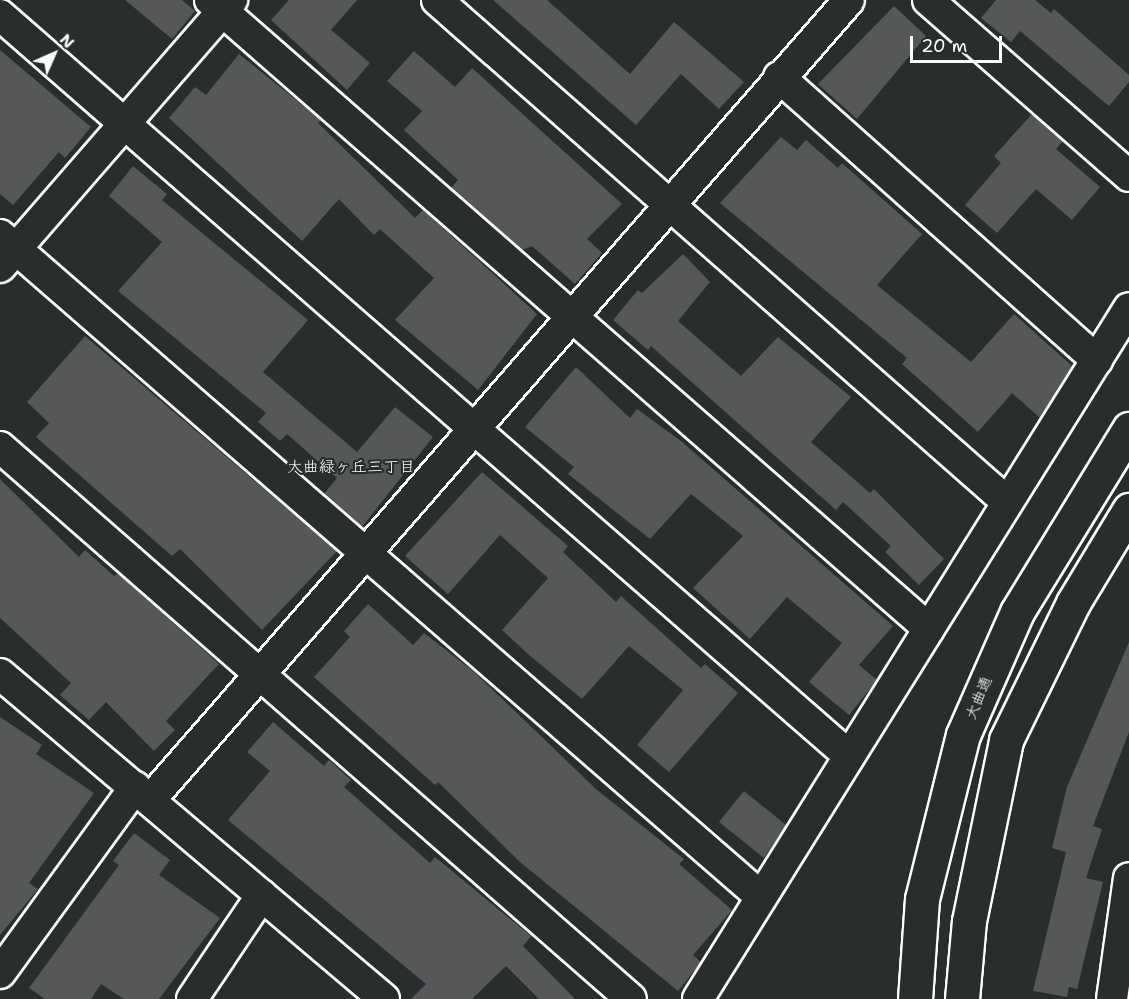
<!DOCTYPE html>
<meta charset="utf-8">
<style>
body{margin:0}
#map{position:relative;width:1129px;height:999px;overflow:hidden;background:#2a2d2e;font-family:"Shantell Sans","Klee One",sans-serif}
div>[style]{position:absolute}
.building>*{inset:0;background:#555758}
.roads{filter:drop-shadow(2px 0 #fff) drop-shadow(-2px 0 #fff) drop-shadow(0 2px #fff) drop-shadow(0 -2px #fff)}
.minor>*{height:30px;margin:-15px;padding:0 15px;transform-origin:15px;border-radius:15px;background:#2a2d2e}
.tertiary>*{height:33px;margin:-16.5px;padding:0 16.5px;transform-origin:16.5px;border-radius:16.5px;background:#2a2d2e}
span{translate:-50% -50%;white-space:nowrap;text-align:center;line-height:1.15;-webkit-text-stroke:4.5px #2a2d2e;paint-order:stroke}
.street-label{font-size:15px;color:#fff}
.neighbourhood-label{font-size:16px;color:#fff}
.north{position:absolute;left:24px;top:24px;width:60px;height:60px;-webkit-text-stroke:4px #2a2d2e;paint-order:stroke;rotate:45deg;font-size:16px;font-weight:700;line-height:24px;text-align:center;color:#fff}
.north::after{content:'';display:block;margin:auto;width:21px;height:27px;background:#fff;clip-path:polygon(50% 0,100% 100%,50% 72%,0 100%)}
.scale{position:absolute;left:910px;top:36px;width:92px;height:27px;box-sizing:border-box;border:3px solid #fff;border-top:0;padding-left:8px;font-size:18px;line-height:21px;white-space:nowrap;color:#fff;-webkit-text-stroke:4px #2a2d2e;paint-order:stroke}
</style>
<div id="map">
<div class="building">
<div style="clip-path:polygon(125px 0,182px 0,195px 11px,172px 39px)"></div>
<div style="clip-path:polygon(289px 0,357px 0,331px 30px,370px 63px,347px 90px,271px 20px)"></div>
<div style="clip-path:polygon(493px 0,547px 0,630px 74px,674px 22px,744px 82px,719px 109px,681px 74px,636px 125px)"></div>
<div style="clip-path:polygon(996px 0,1035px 0,1051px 13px,1054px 9px,1129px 75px,1129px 82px,1109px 106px,1020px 31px,1011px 42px,981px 18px)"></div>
<div style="clip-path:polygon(894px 6px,926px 36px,857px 119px,818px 84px)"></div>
<div style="clip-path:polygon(0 50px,91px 127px,65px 158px,59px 152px,13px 205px,0 194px)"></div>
<div style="clip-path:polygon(414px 51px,455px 87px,472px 68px,622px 204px,587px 239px,602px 253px,575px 284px,532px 246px,522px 250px,451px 188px,458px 180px,404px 130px,422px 111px,387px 81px)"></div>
<div style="clip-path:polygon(239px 54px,321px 120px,318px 123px,415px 218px,423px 210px,537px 314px,478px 390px,395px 320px,434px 278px,380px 229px,374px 235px,339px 199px,302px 241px,169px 118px,195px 87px,206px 95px)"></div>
<div style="clip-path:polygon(1032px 114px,1063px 141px,1056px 149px,1100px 187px,1072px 220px,1036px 189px,997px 233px,965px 205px,1001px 163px,994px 156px)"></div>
<div style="clip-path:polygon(781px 137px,797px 150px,806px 140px,838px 168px,842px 163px,922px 234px,877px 285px,971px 362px,1014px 314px,1072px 366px,1040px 418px,1012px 393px,978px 432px,902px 364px,907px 358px,720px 203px)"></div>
<div style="clip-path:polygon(133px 166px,167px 194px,162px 200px,308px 320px,263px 372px,357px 452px,395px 407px,433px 437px,362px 527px,324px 494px,337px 478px,287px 434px,280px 441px,258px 422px,266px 413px,118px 291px,162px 242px,109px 196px)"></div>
<div style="clip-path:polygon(683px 254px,710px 282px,678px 321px,741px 376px,778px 337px,851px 397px,811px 442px,870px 493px,874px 489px,944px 559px,919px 585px,885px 552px,891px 546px,843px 502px,836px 510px,651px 346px,648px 350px,613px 320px,638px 290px,642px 293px)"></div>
<div style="clip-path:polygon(85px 336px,337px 551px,262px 630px,180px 549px,172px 556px,36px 437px,49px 423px,27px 402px)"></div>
<div style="clip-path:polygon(576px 367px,630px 418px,637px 409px,681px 441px,893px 626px,859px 665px,877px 680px,849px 715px,809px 682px,842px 643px,787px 597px,750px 639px,693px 588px,743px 536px,691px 494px,650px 539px,568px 474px,574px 467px,525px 427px)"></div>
<div style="clip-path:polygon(482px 472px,568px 546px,563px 552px,616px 602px,621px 596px,701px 668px,705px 664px,738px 693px,669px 772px,637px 745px,683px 690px,629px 646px,582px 699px,528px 654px,502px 630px,548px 578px,500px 535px,448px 594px,405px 556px)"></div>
<div style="clip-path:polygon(0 479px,79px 557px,85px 550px,114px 576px,118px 573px,219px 664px,166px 721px,175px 730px,154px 751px,106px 702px,89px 720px,60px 695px,71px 683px,0 618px)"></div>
<div style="clip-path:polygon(368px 604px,413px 645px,424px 633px,473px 671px,597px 790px,684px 859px,679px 864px,732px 910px,693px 955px,701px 962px,678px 991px,520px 862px,438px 782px,435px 785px,314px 677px,350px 637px,344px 631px)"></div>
<div style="clip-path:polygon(1129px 642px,1129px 732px,1093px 826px,1102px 829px,1086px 878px,1103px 882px,1077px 989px,1069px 987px,1067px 997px,1033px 991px,1066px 852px,1052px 848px,1067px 787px)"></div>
<div style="clip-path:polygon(0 717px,42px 745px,36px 754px,94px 793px,29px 883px,38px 889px,0 935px)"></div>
<div style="clip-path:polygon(273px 722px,324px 766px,329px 760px,351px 780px,344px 787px,430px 863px,435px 857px,531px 936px,523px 946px,575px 999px,539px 999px,506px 966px,472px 999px,411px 999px,426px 984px,228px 820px,270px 771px,247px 752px)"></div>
<div style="clip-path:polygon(744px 791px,786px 825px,764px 858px,719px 822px)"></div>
<div style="clip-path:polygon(134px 833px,170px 860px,159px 875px,220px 918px,159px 999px,124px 999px,101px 984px,91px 999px,45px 999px,29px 988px,119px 865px,113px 861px)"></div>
</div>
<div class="roads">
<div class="minor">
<div style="left:210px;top:0;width:955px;rotate:41.18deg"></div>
<div style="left:437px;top:0;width:757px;rotate:41.36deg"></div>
<div style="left:928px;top:0;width:267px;rotate:41.2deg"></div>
<div style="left:0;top:15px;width:1127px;rotate:41.11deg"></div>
<div style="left:779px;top:77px;width:426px;rotate:41.7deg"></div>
<div style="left:0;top:235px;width:1009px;rotate:41.02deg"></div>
<div style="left:0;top:267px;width:354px;rotate:-49deg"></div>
<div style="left:0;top:447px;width:838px;rotate:41.18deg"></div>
<div style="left:0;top:674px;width:503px;rotate:40.24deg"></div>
<div style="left:150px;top:800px;width:1062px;rotate:-48.85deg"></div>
<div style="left:0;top:973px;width:230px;rotate:-54deg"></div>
<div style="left:192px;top:999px;width:125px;rotate:-56.1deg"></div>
<div style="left:698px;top:999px;width:814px;rotate:-58.05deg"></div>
<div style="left:1112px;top:999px;width:122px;rotate:-82deg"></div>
</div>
<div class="tertiary">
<div style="left:915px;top:999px;width:100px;rotate:-86deg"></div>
<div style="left:922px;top:899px;width:169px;rotate:-76deg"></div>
<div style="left:963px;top:735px;width:134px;rotate:-66.3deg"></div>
<div style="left:1017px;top:612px;width:215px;rotate:-58.5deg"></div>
<div style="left:962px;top:999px;width:78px;rotate:-84.9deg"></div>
<div style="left:969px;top:921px;width:185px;rotate:-78.4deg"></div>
<div style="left:1006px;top:740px;width:153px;rotate:-63.9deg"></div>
<div style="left:1073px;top:603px;width:109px;rotate:-58.9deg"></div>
</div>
</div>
<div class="street-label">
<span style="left:979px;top:698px;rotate:-67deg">大曲通</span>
</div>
<div class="neighbourhood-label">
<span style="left:351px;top:467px">大曲緑ヶ丘三丁目</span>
</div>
<div class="north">N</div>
<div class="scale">20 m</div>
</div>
